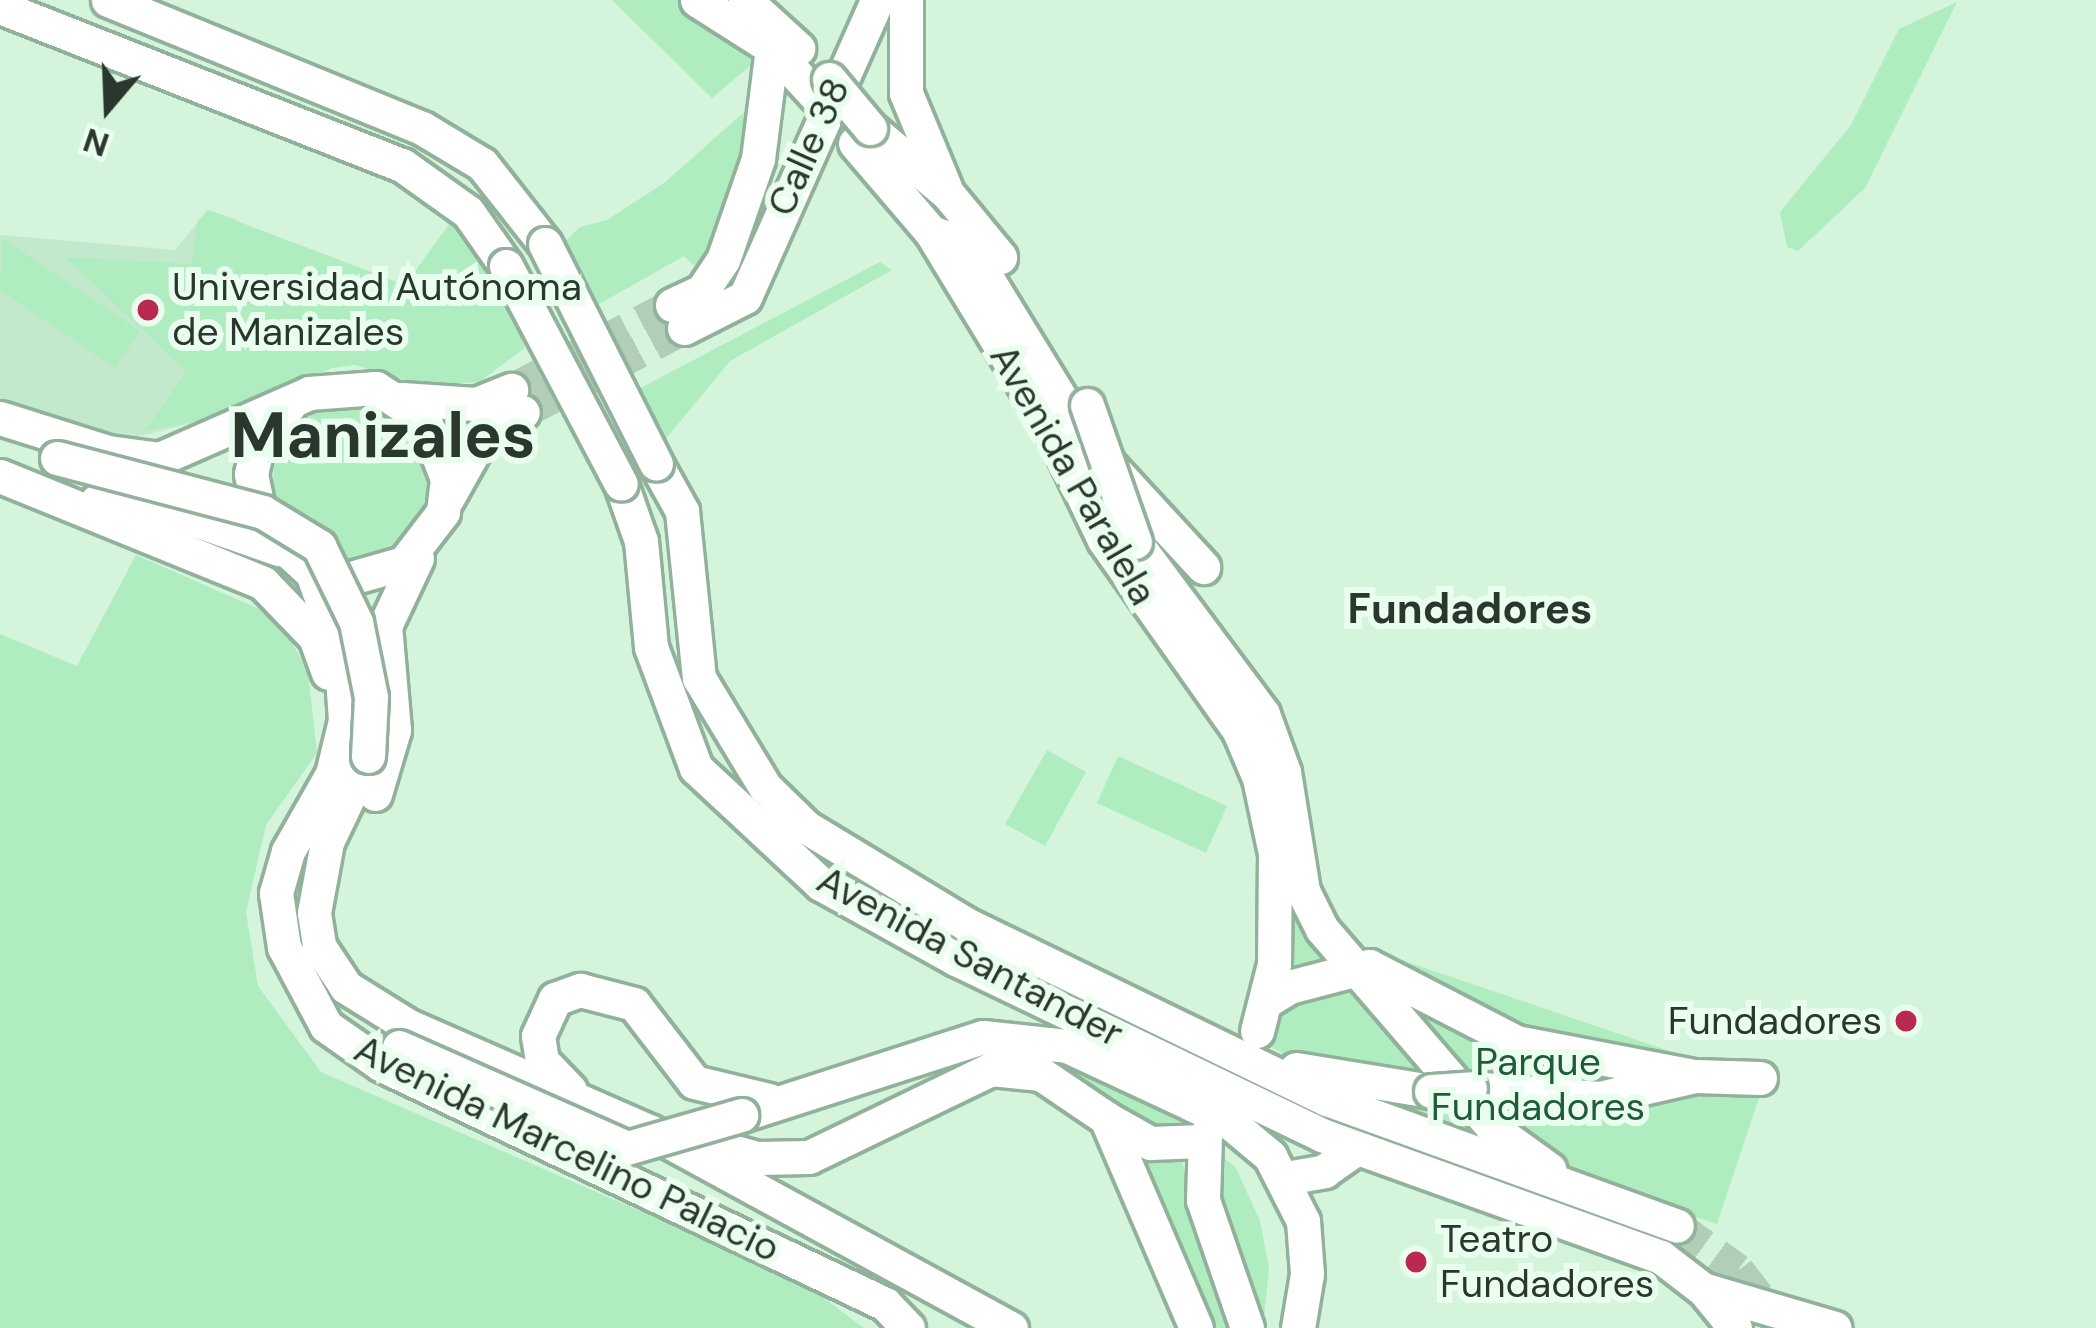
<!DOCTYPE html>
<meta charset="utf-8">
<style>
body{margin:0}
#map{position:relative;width:2096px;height:1328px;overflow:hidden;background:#d4f4dc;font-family:"DM Sans",sans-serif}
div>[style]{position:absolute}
.built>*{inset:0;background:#c3e9cd}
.green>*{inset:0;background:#afedc1}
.round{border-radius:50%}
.major-tunnel>*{height:33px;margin-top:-16.5px;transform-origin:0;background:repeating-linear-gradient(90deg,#b2ceb9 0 33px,transparent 0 49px)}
.roads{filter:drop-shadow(3px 0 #92b19a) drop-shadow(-3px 0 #92b19a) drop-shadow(0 3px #92b19a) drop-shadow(0 -3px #92b19a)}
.major>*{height:33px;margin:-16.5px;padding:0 16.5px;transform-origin:16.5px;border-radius:16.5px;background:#fff}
.bridges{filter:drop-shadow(3px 0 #92b19a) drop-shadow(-3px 0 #92b19a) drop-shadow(0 3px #92b19a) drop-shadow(0 -3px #92b19a)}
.major-bridge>*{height:33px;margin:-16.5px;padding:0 16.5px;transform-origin:16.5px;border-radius:16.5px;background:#fff}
.dots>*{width:33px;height:33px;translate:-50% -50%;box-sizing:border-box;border:6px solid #eafeef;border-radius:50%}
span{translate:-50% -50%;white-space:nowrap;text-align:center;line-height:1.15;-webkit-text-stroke:12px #eafeef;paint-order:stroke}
.street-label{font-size:39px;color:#2a372d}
.poi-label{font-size:39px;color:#2a372d}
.left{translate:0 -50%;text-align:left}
.right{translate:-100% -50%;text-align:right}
.park-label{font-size:39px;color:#1f5b36}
.neighbourhood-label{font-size:42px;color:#2a372d;font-weight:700}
.town-label{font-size:63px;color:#2a372d;font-weight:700}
.north{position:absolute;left:48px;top:48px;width:120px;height:120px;-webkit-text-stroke:9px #eafeef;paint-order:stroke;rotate:199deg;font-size:33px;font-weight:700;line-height:48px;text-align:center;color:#2a372d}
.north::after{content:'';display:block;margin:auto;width:42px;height:54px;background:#2a372d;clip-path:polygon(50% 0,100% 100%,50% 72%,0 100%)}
</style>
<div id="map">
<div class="built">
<div style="clip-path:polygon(208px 210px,235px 219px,323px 370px,203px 420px,137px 437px,80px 428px,0 399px,0 235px,175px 250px)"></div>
</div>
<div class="green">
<div style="clip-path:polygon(612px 0,678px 0,749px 49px,751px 65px,712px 98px)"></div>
<div style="clip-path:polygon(1957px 2px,1865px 188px,1798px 251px,1787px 247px,1780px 212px,1851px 125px,1899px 29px)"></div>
<div style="clip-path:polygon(769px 90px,773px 156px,738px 264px,707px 277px,684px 256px,589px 310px,558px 248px,580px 227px,607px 220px,664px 183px)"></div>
<div style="clip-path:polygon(208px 210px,405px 285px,457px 213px,492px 264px,525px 348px,479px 382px,421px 385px,355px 365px,332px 368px,203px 420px,145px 431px,186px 371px,65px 257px,192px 264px,197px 222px)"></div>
<div style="clip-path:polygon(2px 238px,140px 331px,115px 368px,0 290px)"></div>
<div style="clip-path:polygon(880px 262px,892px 270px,730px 361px,664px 441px,631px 393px)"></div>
<div class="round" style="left:273px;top:405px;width:154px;height:154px"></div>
<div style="clip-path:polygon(136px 555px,278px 617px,308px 672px,317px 753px,266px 825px,246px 912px,258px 986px,321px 1072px,801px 1281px,864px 1328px,0 1328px,0 634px,77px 666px)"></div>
<div style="clip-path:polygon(1047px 750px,1086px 772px,1045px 846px,1005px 824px)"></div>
<div style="clip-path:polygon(1118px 756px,1227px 806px,1206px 853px,1097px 803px)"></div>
<div style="clip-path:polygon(1296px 911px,1328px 951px,1363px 947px,1764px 1083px,1717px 1224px,1474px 1144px,1360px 1097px,1260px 1041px,1289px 966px)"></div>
<div style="clip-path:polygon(1050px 1048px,1182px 1112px,1178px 1123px,1146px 1132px,1090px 1098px)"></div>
<div style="clip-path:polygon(1129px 1141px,1157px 1161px,1182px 1160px,1200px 1239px,1237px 1328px,1215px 1328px)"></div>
<div style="clip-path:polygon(1214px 1152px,1235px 1166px,1260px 1221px,1269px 1268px,1263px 1328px,1254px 1328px,1207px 1185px)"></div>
</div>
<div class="major-tunnel">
<div style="left:511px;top:390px;width:182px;rotate:-27.8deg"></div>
<div style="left:523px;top:412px;width:182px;rotate:-27.6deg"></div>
<div style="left:1677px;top:1226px;width:75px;rotate:35.8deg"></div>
<div style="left:1738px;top:1270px;width:64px;rotate:52.6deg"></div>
</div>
<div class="roads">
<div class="major">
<div style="left:108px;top:0;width:339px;rotate:22.2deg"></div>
<div style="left:422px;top:128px;width:70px;rotate:31deg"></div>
<div style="left:482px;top:164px;width:102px;rotate:51.8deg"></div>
<div style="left:697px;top:0;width:89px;rotate:32.6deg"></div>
<div style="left:772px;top:48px;width:65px;rotate:47.5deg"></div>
<div style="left:745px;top:0;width:72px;rotate:42.2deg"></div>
<div style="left:906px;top:0;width:93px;rotate:90deg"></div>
<div style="left:906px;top:93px;width:102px;rotate:67.5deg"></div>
<div style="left:0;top:7px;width:432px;rotate:21.5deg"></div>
<div style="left:402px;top:165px;width:81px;rotate:35.5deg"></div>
<div style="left:468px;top:212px;width:66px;rotate:54.9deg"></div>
<div style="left:870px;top:128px;width:102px;rotate:40.2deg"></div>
<div style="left:948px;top:194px;width:82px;rotate:50.5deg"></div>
<div style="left:855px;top:143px;width:117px;rotate:49.5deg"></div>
<div style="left:931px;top:232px;width:231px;rotate:58.7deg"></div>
<div style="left:1051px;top:429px;width:123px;rotate:64.5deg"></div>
<div style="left:1104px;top:540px;width:234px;rotate:54.7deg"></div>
<div style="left:1239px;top:731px;width:51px;rotate:66.9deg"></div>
<div style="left:1259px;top:778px;width:77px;rotate:78deg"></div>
<div style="left:1275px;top:853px;width:111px;rotate:90.5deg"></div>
<div style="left:1274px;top:964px;width:69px;rotate:104.2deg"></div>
<div style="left:931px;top:232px;width:37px;rotate:19deg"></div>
<div style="left:966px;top:244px;width:230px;rotate:58.5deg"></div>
<div style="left:1086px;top:440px;width:173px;rotate:47.3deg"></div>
<div style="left:672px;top:305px;width:33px;rotate:-25deg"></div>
<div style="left:702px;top:291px;width:37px;rotate:-56deg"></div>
<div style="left:723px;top:260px;width:107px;rotate:-70.9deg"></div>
<div style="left:758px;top:159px;width:112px;rotate:-82.8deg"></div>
<div style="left:684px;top:328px;width:68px;rotate:-26.9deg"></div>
<div style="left:745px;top:297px;width:325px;rotate:-66deg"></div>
<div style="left:402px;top:399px;width:74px;rotate:3.9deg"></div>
<div style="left:476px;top:404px;width:38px;rotate:-22deg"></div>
<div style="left:0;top:418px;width:113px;rotate:17.5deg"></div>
<div style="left:108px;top:452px;width:51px;rotate:7.8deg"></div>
<div style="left:159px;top:459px;width:164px;rotate:-23.7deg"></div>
<div style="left:309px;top:393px;width:67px;rotate:-4.3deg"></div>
<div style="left:376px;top:388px;width:57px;rotate:32.9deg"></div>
<div style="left:424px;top:419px;width:64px;rotate:69deg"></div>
<div style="left:447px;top:479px;width:33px;rotate:97deg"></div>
<div style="left:443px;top:512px;width:64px;rotate:127.4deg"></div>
<div style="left:404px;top:563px;width:62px;rotate:164.2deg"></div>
<div style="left:344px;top:580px;width:33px;rotate:-168deg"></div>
<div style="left:312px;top:573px;width:68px;rotate:-137.4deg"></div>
<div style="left:262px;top:527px;width:54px;rotate:-101.7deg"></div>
<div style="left:251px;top:474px;width:28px;rotate:-77deg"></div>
<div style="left:257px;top:447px;width:54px;rotate:-52.5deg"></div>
<div style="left:656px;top:464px;width:54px;rotate:61deg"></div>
<div style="left:682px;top:511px;width:168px;rotate:84.2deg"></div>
<div style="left:699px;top:678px;width:127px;rotate:58.8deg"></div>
<div style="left:765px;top:787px;width:57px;rotate:44.3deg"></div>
<div style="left:806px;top:827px;width:187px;rotate:31.2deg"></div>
<div style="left:966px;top:924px;width:401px;rotate:25.9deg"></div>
<div style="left:1327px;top:1099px;width:372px;rotate:19.9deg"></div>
<div style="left:0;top:476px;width:284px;rotate:22.1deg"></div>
<div style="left:263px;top:583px;width:75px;rotate:46.1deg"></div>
<div style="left:315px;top:637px;width:38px;rotate:70deg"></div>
<div style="left:621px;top:484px;width:60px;rotate:70.7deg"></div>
<div style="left:641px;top:541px;width:106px;rotate:84.6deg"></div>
<div style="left:651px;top:647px;width:129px;rotate:69.6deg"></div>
<div style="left:696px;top:768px;width:171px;rotate:42.9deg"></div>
<div style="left:821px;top:884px;width:154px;rotate:29.1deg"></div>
<div style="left:956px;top:959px;width:406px;rotate:25.7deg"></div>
<div style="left:1322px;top:1135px;width:360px;rotate:19.8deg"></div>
<div style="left:1661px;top:1257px;width:54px;rotate:37.5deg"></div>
<div style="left:1704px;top:1290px;width:49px;rotate:50.8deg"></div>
<div style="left:447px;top:499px;width:68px;rotate:-60.8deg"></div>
<div style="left:480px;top:440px;width:51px;rotate:-33.1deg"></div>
<div style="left:97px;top:501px;width:103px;rotate:11.2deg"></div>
<div style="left:198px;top:521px;width:85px;rotate:19.3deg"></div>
<div style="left:1135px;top:542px;width:214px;rotate:53.3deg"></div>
<div style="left:1263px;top:714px;width:62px;rotate:70.1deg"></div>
<div style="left:1284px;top:772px;width:121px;rotate:80.9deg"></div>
<div style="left:1303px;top:891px;width:42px;rotate:63.4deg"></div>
<div style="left:1322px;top:929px;width:265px;rotate:49.3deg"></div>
<div style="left:1495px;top:1130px;width:67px;rotate:35.8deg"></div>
<div style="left:312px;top:573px;width:82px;rotate:70deg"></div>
<div style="left:340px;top:650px;width:70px;rotate:85.9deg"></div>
<div style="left:345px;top:720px;width:56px;rotate:103.5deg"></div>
<div style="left:332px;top:774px;width:89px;rotate:119.7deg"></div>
<div style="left:288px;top:851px;width:44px;rotate:105.9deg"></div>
<div style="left:276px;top:893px;width:55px;rotate:81.6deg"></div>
<div style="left:284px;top:947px;width:89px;rotate:62deg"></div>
<div style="left:326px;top:1026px;width:68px;rotate:34.9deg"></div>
<div style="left:382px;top:1065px;width:557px;rotate:25.41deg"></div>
<div style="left:885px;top:1304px;width:33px;rotate:46deg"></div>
<div style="left:368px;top:756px;width:95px;rotate:115.5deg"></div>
<div style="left:327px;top:842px;width:72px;rotate:100.4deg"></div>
<div style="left:314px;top:913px;width:33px;rotate:81deg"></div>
<div style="left:319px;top:946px;width:49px;rotate:56.6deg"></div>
<div style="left:346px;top:987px;width:72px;rotate:31.9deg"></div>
<div style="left:407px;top:1025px;width:266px;rotate:23.7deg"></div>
<div style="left:651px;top:1132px;width:410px;rotate:28.6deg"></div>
<div style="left:375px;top:794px;width:67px;rotate:-73.5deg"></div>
<div style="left:394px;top:730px;width:104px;rotate:-94.9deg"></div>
<div style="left:385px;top:626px;width:75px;rotate:-64.8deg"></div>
<div style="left:1265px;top:1002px;width:28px;rotate:-32deg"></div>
<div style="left:1289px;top:987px;width:83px;rotate:-14.7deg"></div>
<div style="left:1369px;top:966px;width:165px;rotate:27.3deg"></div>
<div style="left:1516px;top:1042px;width:182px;rotate:10.8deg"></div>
<div style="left:1296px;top:1069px;width:137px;rotate:9.3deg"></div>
<div style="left:1470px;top:1088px;width:129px;rotate:4.4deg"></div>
<div style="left:1599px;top:1098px;width:98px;rotate:-12.9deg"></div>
<div style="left:1695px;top:1076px;width:65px;rotate:1.8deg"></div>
<div style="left:570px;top:1090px;width:40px;rotate:-134deg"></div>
<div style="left:542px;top:1061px;width:25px;rotate:-99deg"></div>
<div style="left:538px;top:1036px;width:41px;rotate:-65.3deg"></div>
<div style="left:555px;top:999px;width:27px;rotate:-20deg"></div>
<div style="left:580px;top:990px;width:56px;rotate:14.5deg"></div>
<div style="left:634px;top:1004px;width:98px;rotate:52.4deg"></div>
<div style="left:694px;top:1082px;width:77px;rotate:13.5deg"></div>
<div style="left:741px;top:1115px;width:254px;rotate:-17.9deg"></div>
<div style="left:983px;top:1037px;width:84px;rotate:6.1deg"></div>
<div style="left:1067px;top:1046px;width:178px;rotate:25deg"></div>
<div style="left:1228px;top:1121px;width:55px;rotate:39.8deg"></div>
<div style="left:1270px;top:1156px;width:73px;rotate:63.1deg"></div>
<div style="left:1303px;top:1221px;width:53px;rotate:85.7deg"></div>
<div style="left:1307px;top:1274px;width:55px;rotate:99.5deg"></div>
<div style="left:1106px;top:1118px;width:51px;rotate:29.6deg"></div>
<div style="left:1150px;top:1143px;width:52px;rotate:-2.2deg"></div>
<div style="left:1205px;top:1136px;width:64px;rotate:91.8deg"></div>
<div style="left:1203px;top:1200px;width:135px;rotate:71deg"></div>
<div style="left:691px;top:1140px;width:68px;rotate:15.3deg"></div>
<div style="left:757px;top:1158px;width:52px;rotate:-1.1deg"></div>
<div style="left:809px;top:1157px;width:202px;rotate:-25.8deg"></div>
<div style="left:991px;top:1069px;width:50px;rotate:5.7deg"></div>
<div style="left:1041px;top:1074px;width:78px;rotate:34.1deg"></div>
<div style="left:1106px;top:1118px;width:228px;rotate:66.8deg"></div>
<div style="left:1286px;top:1178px;width:39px;rotate:-10deg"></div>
<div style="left:1324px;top:1171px;width:39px;rotate:-35deg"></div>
<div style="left:1706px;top:1290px;width:134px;rotate:16.4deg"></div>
</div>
</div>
<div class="bridges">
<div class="major-bridge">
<div style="left:829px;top:79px;width:64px;rotate:50.1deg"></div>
<div style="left:545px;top:244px;width:246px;rotate:63.2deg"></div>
<div style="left:506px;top:266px;width:246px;rotate:62.2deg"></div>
<div style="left:1087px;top:405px;width:145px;rotate:70.7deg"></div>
<div style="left:57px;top:458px;width:213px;rotate:14.7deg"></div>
<div style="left:263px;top:512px;width:66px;rotate:31.3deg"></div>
<div style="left:319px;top:546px;width:85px;rotate:64deg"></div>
<div style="left:356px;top:622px;width:76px;rotate:78.7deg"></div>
<div style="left:371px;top:697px;width:59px;rotate:92.9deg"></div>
<div style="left:399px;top:1047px;width:249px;rotate:23.9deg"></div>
<div style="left:627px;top:1148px;width:119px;rotate:-16.1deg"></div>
<div style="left:1431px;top:1091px;width:39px;rotate:-4deg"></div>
</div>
</div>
<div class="dots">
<div style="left:148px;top:310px;background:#b92950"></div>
<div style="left:1906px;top:1021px;background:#b92950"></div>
<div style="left:1416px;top:1262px;background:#b92950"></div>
</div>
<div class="street-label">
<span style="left:809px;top:147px;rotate:-66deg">Calle 38</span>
<span style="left:1073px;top:475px;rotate:60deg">Avenida Paralela</span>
<span style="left:970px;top:957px;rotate:28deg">Avenida Santander</span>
<span style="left:567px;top:1149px;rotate:26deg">Avenida Marcelino Palacio</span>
</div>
<div class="poi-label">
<span class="left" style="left:172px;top:310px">Universidad Autónoma<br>de Manizales</span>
<span class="right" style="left:1882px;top:1021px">Fundadores</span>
<span class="left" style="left:1440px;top:1262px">Teatro<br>Fundadores</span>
</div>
<div class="park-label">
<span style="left:1538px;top:1085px">Parque<br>Fundadores</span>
</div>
<div class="neighbourhood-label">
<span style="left:1470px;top:609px">Fundadores</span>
</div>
<div class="town-label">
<span style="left:383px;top:436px">Manizales</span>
</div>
<div class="north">N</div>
</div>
